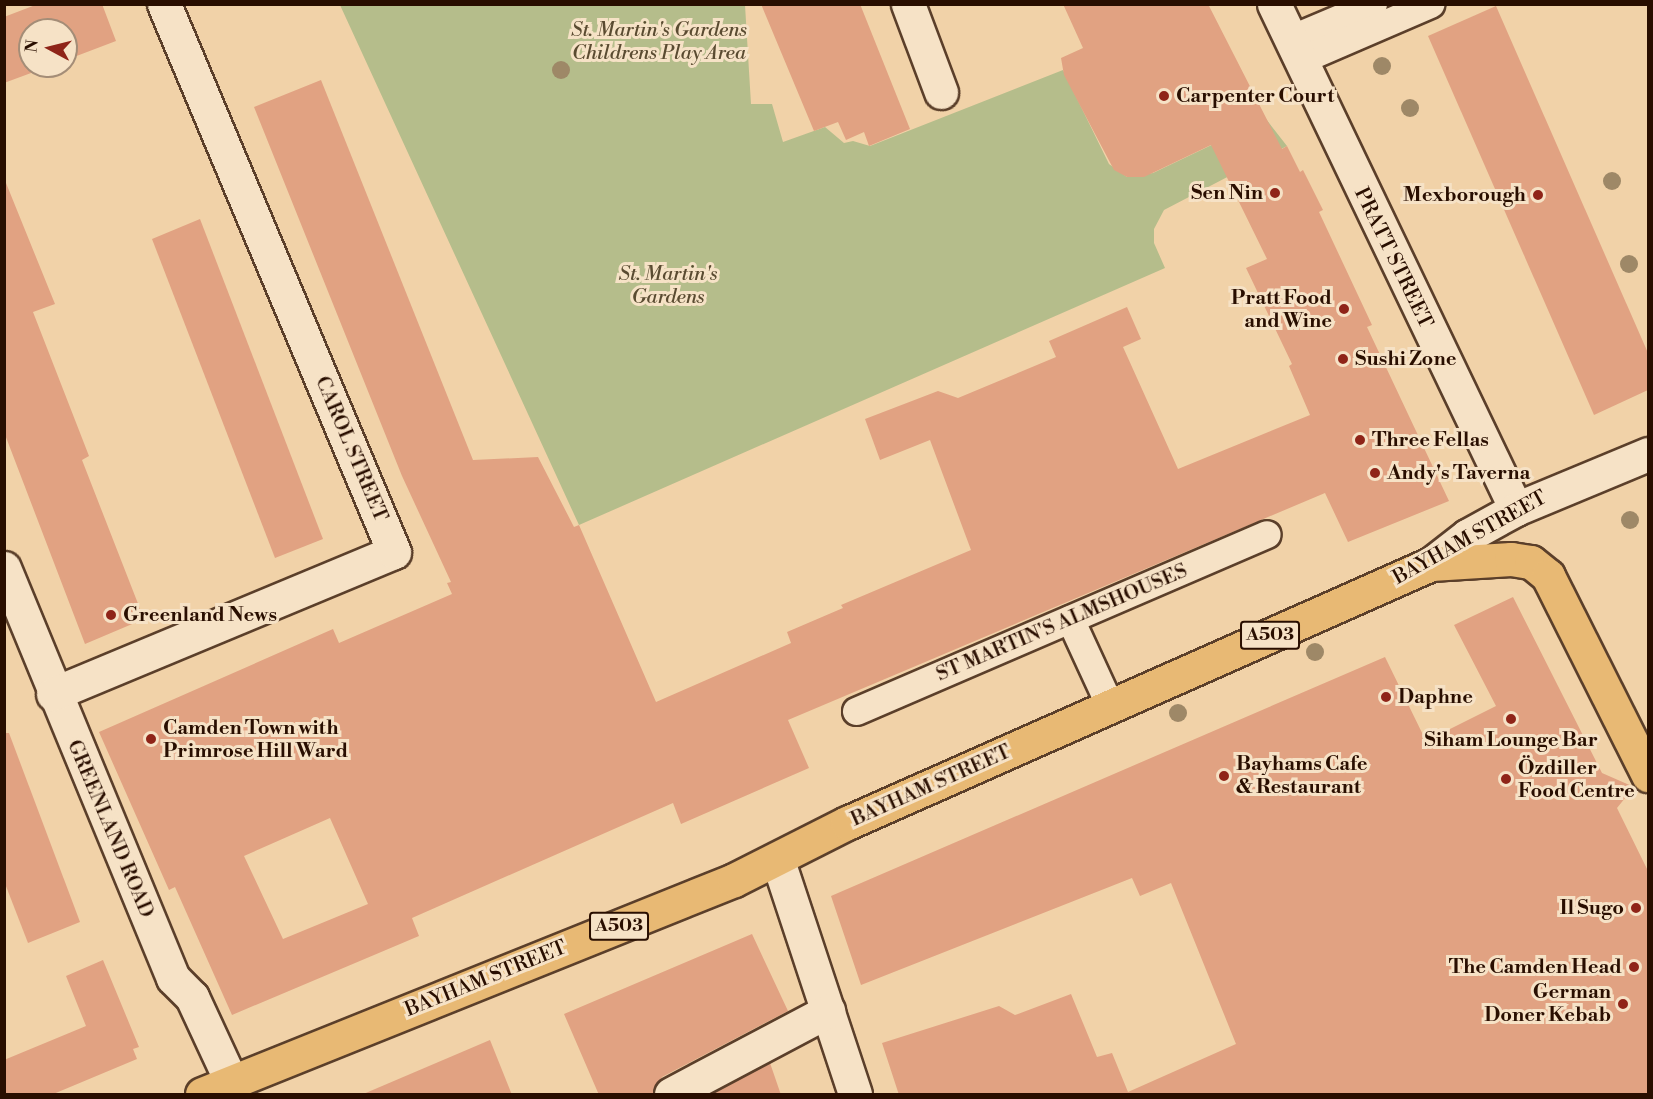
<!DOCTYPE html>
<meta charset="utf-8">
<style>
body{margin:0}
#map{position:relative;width:1653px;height:1099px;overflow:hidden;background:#f1d2a8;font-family:"Libre Bodoni",serif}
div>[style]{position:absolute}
.green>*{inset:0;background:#b5bd8b}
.building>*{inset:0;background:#e1a282}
.roads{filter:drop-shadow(2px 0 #5b3f2a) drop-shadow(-2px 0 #5b3f2a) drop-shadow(0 2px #5b3f2a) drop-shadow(0 -2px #5b3f2a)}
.lane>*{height:27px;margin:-13.5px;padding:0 13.5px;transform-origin:13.5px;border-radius:13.5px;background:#f6e2c6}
.street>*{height:33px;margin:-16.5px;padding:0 16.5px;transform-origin:16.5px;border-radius:16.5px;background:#f6e2c6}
.secondary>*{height:33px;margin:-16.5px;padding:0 16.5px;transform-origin:16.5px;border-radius:16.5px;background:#f6e2c6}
.primary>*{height:33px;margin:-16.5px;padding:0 16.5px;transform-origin:16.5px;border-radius:16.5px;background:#e8b974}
.trees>*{width:18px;height:18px;margin:-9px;border-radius:50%;background:#9e8867}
.dots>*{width:16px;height:16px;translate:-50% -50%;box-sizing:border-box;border:3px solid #f6e2c6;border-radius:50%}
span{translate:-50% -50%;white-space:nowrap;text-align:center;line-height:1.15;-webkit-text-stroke:6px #f6e2c6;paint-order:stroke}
.shield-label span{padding:2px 4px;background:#f6e2c6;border:2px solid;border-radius:4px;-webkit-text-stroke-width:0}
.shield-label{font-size:18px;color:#290e00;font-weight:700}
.park-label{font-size:20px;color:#5a4b31;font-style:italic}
.poi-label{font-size:20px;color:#290e00;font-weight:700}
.left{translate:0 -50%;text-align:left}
.right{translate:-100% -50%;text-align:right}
.street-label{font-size:20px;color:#290e00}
.frame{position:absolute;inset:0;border:6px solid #290e00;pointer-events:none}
.north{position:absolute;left:18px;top:18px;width:60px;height:60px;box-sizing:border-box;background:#f6e2c6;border:2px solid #a48d77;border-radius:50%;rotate:277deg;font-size:16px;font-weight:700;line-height:24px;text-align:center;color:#290e00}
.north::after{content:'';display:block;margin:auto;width:21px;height:27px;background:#8f2418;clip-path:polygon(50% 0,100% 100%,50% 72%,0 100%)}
</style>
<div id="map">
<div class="green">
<div style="clip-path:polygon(340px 5px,745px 5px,751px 104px,772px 104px,783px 142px,825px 127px,844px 143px,853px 141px,870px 146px,1063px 70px,1109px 164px,1127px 177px,1153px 173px,1266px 119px,1287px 146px,1164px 210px,1154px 229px,1154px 243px,1165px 268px,579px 525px)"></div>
</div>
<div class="building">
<div style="clip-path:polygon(38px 4px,102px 4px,116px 41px,66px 60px,66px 30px,30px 30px,30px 66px,50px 66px,4px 83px,4px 17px)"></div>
<div style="clip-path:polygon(761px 4px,860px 4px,910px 129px,869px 146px,864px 132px,846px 140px,838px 122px,814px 131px)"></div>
<div style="clip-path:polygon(evenodd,1063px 4px,1208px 4px,1282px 149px,1287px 146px,1300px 172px,1303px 170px,1323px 210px,1319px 212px,1372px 325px,1367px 327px,1449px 501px,1348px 542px,1325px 493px,1261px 520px,788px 720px,809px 768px,681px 824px,673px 803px,412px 918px,419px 936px,232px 1015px,175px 887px,169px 890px,99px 732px,333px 629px,339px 643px,452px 594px,447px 583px,451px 582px,402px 476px,254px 107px,321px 80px,473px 460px,538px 457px,574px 527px,579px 525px,656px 702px,791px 643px,787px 632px,843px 608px,841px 605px,971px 550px,930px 440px,880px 460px,865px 419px,938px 391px,958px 398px,1056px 357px,1049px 341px,1127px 307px,1141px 339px,1123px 347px,1178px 469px,1310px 415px,1289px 366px,1292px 364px,1246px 268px,1267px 259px,1211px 145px,1144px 177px,1127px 177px,1114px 170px,1064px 75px,1061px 58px,1083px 48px,1063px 4px,330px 818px,368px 904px,283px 939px,244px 856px,330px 818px)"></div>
<div style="clip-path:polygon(1496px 6px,1648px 353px,1648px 390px,1594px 415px,1428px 36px)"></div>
<div style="clip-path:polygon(6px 183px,55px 304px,33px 312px,89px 456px,82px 460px,144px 619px,85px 644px,4px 432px)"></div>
<div style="clip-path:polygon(200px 219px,323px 539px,275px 558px,152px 239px)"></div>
<div style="clip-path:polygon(1513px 597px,1602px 773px,1634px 787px,1617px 808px,1648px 871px,1648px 1095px,899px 1095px,882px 1043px,999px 1006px,1015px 1015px,1071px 994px,1097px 1057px,1112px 1053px,1128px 1092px,1236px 1044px,1171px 883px,1140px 896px,1132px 878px,861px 985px,831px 896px,1385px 657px,1426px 741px,1496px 706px,1454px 625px)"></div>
<div style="clip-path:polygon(4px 733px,9px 733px,80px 922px,28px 943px,4px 881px)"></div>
<div style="clip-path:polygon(752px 934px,788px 1011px,662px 1077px,652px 1095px,599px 1095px,564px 1014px)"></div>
<div style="clip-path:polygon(103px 960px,139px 1047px,133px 1049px,137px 1059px,51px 1095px,4px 1095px,4px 1060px,86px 1026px,66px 976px)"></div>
<div style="clip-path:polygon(490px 1040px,512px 1095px,361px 1095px)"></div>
<div style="clip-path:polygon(770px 1063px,781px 1095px,710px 1095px)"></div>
</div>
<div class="roads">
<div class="lane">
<div style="left:1290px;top:39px;width:90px;rotate:-22.9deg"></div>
<div style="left:1300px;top:60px;width:142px;rotate:-23.3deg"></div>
<div style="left:1070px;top:619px;width:96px;rotate:65.3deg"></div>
<div style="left:856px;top:711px;width:447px;rotate:-23.3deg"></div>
</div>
<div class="street">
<div style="left:908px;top:4px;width:94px;rotate:69.4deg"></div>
<div style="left:4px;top:568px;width:443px;rotate:67.6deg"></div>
<div style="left:173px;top:978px;width:27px;rotate:45deg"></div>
<div style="left:192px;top:997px;width:93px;rotate:65.1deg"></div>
<div style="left:53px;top:694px;width:369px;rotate:-22.6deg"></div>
<div style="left:394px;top:552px;width:594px;rotate:-112.77deg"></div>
<div style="left:778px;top:861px;width:245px;rotate:71.7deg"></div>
<div style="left:671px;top:1094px;width:178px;rotate:-27.9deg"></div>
</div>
<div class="secondary">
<div style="left:1274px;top:4px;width:560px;rotate:64.4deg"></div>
<div style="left:1431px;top:564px;width:46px;rotate:-37.9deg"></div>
<div style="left:1467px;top:536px;width:56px;rotate:-28.9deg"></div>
<div style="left:1516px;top:509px;width:143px;rotate:-22.6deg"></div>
</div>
<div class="primary">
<div style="left:202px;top:1094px;width:573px;rotate:-21.91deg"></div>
<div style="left:734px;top:880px;width:127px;rotate:-26.8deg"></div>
<div style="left:847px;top:823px;width:639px;rotate:-23.92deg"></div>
<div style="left:1431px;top:564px;width:80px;rotate:-3.6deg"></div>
<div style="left:1511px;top:559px;width:20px;rotate:9deg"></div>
<div style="left:1531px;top:562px;width:22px;rotate:39deg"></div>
<div style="left:1548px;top:576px;width:223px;rotate:63.3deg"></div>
</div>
</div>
<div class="trees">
<div style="left:1382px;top:66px"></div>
<div style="left:561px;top:70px"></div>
<div style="left:1410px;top:108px"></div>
<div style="left:1612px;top:181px"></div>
<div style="left:1629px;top:264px"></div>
<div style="left:1630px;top:520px"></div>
<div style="left:1315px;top:652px"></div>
<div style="left:1178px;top:713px"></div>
</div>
<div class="dots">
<div style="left:1164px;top:96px;background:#8f2418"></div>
<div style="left:1275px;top:193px;background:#8f2418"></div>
<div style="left:1538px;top:195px;background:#8f2418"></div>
<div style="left:1344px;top:309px;background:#8f2418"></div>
<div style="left:1343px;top:359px;background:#8f2418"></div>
<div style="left:1360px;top:440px;background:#8f2418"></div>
<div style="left:1375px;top:473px;background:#8f2418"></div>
<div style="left:111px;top:615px;background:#8f2418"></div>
<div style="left:1386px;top:697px;background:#8f2418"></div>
<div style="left:1511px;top:719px;background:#8f2418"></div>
<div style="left:151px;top:739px;background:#8f2418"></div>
<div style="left:1224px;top:776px;background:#8f2418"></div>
<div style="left:1506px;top:779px;background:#8f2418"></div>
<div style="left:1636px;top:908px;background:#8f2418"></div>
<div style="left:1634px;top:967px;background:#8f2418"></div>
<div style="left:1623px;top:1004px;background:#8f2418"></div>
</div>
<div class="shield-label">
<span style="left:1270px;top:635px">A503</span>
<span style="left:619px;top:926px">A503</span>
</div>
<div class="park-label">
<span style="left:659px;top:42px">St. Martin's Gardens<br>Childrens Play Area</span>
<span style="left:668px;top:286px">St. Martin's<br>Gardens</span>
</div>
<div class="poi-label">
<span class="left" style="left:1176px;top:96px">Carpenter Court</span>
<span class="right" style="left:1263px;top:193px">Sen Nin</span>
<span class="right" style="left:1526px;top:195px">Mexborough</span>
<span class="right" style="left:1332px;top:310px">Pratt Food<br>and Wine</span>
<span class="left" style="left:1355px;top:359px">Sushi Zone</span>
<span class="left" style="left:1372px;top:440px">Three Fellas</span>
<span class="left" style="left:1387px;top:473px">Andy's Taverna</span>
<span class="left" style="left:123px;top:615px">Greenland News</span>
<span class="left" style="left:1398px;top:697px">Daphne</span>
<span class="left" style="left:163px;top:740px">Camden Town with<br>Primrose Hill Ward</span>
<span style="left:1511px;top:740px">Siham Lounge Bar</span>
<span class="left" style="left:1236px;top:776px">Bayhams Cafe<br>&amp; Restaurant</span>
<span class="left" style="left:1518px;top:780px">Özdiller<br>Food Centre</span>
<span class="right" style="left:1624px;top:908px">Il Sugo</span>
<span class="right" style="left:1622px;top:967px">The Camden Head</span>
<span class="right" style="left:1611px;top:1004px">German<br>Doner Kebab</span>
</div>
<div class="street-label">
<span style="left:1393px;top:258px;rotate:64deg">PRATT STREET</span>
<span style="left:351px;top:449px;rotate:67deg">CAROL STREET</span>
<span style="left:1470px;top:538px;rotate:-29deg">BAYHAM STREET</span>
<span style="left:1062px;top:623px;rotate:-23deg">ST MARTIN'S ALMSHOUSES</span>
<span style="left:931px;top:786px;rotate:-24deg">BAYHAM STREET</span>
<span style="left:110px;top:829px;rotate:67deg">GREENLAND ROAD</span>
<span style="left:486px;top:979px;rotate:-22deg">BAYHAM STREET</span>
</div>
<div class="frame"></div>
<div class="north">N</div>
</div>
